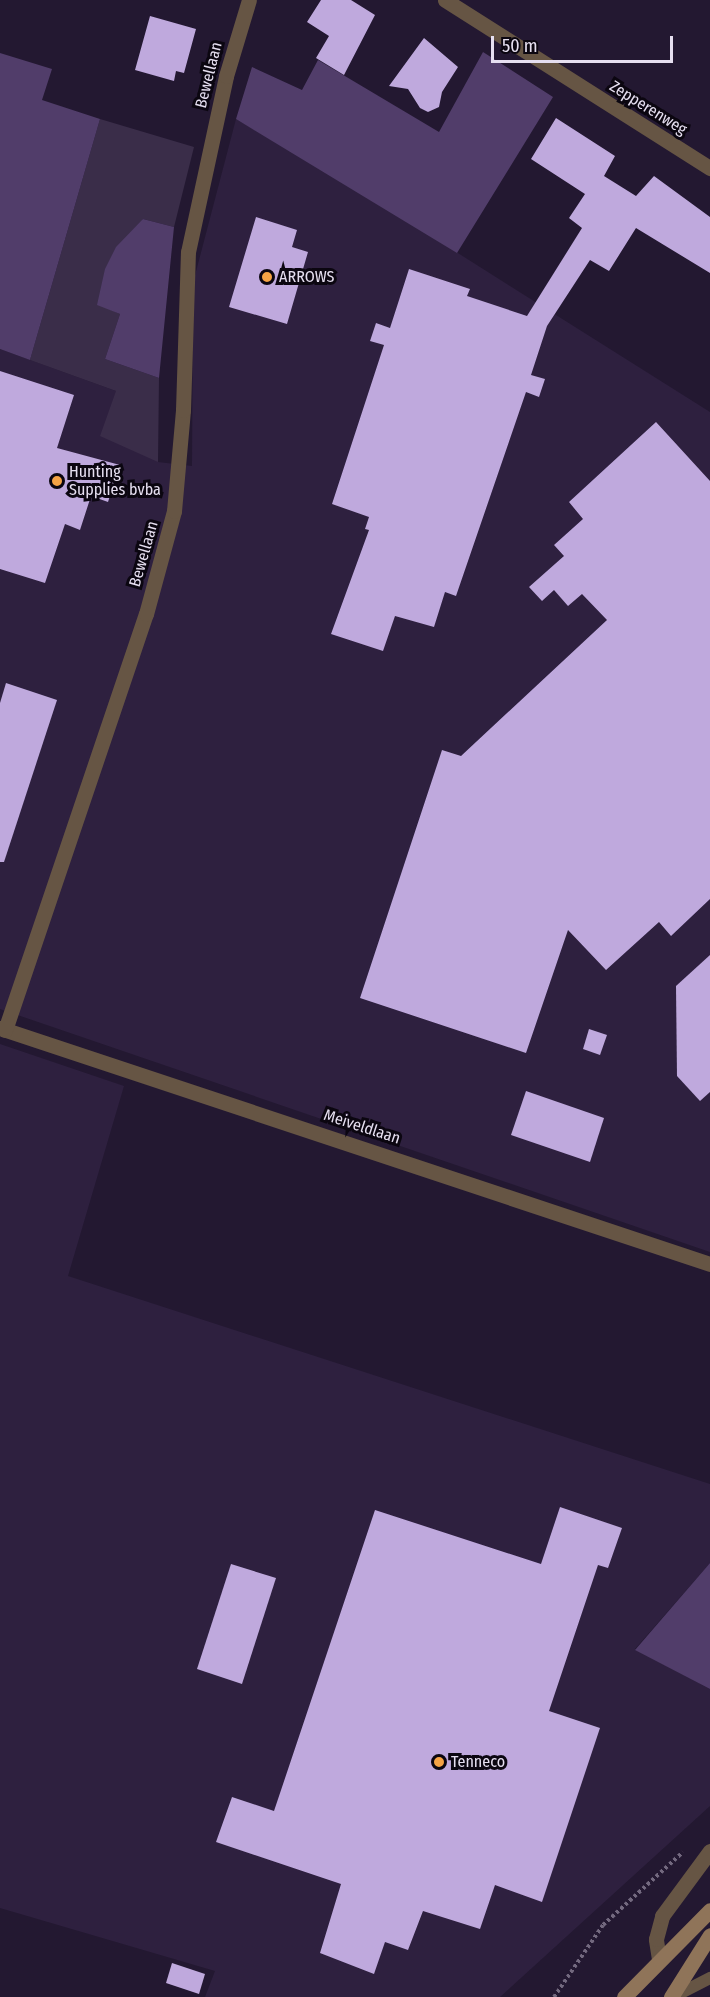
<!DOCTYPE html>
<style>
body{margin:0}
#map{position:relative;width:710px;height:1997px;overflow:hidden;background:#231831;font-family:"Fira Sans Condensed",sans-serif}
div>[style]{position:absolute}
.built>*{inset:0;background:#2e203f}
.green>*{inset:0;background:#3a2d49}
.forest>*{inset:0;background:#513d6a}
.building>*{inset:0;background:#bfa9dd}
.path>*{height:4px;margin-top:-2px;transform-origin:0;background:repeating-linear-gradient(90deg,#73697f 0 3px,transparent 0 6px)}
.lane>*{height:12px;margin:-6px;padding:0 6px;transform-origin:6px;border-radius:6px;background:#654}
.street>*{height:15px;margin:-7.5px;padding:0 7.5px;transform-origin:7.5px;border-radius:7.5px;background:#654}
.secondary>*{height:15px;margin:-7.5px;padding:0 7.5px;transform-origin:7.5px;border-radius:7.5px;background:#8f7459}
.dots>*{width:16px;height:16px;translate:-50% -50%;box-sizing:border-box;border:3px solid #0b0610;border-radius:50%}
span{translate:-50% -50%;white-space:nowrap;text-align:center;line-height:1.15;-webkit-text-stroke:6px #0b0610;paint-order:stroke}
.street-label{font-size:16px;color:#e6dff0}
.poi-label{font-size:16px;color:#e6dff0}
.left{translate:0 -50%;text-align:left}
.scale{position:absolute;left:491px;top:36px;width:182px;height:27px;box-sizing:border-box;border:3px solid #e6dff0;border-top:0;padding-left:8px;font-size:18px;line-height:21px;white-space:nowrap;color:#e6dff0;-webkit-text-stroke:4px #0b0610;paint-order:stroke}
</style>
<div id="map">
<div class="built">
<div style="clip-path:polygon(236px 119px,350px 185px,710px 412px,710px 1252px,0 1009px,0 349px,116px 391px,158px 462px,192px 466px,193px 283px)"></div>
<div style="clip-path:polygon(0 1044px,124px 1086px,68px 1276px,710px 1484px,710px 1563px,635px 1649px,710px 1689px,710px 1806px,500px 1997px,205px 1997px,215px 1971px,0 1908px)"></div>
</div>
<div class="green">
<div style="clip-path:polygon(100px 119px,194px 147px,174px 227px,143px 219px,98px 304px,120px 314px,105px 359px,159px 378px,158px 462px,100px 436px,116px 391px,30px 360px)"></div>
</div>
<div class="forest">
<div style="clip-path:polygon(483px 52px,553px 97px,457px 253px,236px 119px,252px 67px,302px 90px,318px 60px,439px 132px)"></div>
<div style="clip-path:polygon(0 53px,52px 69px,42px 100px,100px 119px,30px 360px,0 349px)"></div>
<div style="clip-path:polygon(143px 219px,174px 227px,159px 378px,105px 359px,120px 314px,97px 305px,105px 269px,116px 247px)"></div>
<div style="clip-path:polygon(710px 1563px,710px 1689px,635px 1650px)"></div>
</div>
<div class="building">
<div style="clip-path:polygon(321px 0,351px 0,375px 15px,344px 75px,316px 58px,329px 36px,307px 22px)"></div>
<div style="clip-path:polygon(150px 16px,196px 29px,184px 73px,176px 71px,174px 81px,135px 70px)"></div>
<div style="clip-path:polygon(424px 38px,458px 67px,442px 92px,439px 107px,428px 112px,420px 108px,408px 89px,389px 86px)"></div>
<div style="clip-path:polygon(556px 118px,615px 156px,604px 176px,636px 196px,654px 176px,710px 217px,710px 273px,636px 228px,609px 271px,590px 260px,547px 326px,531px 375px,545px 379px,539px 397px,526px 392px,456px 596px,445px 592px,434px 627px,395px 616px,383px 651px,331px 634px,369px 530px,365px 529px,369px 517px,332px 504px,384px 345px,370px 341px,376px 323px,390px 328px,409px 269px,470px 289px,467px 296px,527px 316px,582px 228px,569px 218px,585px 194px,531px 159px)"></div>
<div style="clip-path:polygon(256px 217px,297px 230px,292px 247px,308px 252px,287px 324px,229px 307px)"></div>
<div style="clip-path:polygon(0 371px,74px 395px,57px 448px,120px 465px,108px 502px,91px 496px,80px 530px,65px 524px,45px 583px,0 569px)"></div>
<div style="clip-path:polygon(656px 422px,710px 481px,710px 899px,671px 936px,659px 922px,606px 970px,568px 930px,526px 1053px,360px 998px,442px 750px,461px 756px,607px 620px,582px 594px,568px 606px,554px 590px,542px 601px,529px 587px,564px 556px,554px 545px,583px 519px,569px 502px)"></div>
<div style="clip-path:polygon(6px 683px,57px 700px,4px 862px,0 862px,0 703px)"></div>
<div style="clip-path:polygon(710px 955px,710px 1092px,700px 1101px,677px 1076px,676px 986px)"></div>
<div style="clip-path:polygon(589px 1029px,607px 1035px,600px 1055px,583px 1049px)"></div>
<div style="clip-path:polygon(526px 1091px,604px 1118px,590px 1162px,511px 1135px)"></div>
<div style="clip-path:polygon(560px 1507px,622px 1528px,608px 1568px,598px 1565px,549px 1711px,600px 1728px,542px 1902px,495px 1885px,480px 1929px,423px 1911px,408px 1950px,385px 1942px,374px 1974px,320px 1953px,341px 1884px,216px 1842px,232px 1797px,274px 1811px,375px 1510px,541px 1564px)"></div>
<div style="clip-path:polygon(231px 1564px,276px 1578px,242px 1684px,197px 1669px)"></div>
<div style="clip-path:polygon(172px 1963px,205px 1974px,199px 1994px,166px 1983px)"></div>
</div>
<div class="path">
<div style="left:554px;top:1997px;width:87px;rotate:-55.8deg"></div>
<div style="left:603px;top:1925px;width:108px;rotate:-42.4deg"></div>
</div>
<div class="lane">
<div style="left:673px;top:1997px;width:42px;rotate:-27.2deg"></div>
</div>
<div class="street">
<div style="left:445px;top:0;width:314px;rotate:32.4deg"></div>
<div style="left:0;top:1028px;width:748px;rotate:18.39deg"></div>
<div style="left:5px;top:1030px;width:439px;rotate:-71.3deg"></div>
<div style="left:146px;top:614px;width:107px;rotate:-74.8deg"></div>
<div style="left:174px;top:511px;width:101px;rotate:-84.9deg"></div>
<div style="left:183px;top:410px;width:158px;rotate:-88.2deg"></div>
<div style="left:188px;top:252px;width:180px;rotate:-77.8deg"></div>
<div style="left:226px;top:76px;width:79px;rotate:-73.2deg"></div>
<div style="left:659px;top:1959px;width:20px;rotate:-99deg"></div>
<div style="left:656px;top:1939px;width:24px;rotate:-75deg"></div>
<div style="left:662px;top:1916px;width:81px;rotate:-53.6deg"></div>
</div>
<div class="secondary">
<div style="left:624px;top:1997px;width:122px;rotate:-45.3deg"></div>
<div style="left:671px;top:1997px;width:73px;rotate:-57.8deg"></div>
</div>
<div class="dots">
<div style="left:267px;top:277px;background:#f5a345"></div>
<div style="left:57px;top:481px;background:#f5a345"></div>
<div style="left:439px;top:1762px;background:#f5a345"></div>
</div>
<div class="street-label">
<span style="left:209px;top:75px;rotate:-76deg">Bewellaan</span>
<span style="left:648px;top:108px;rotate:32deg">Zepperenweg</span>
<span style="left:144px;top:554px;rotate:-74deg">Bewellaan</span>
<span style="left:362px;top:1127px;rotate:18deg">Meiveldlaan</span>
</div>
<div class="poi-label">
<span class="left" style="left:279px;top:277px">ARROWS</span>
<span class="left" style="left:69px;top:481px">Hunting<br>Supplies bvba</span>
<span class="left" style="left:451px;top:1762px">Tenneco</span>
</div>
<div class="scale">50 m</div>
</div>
